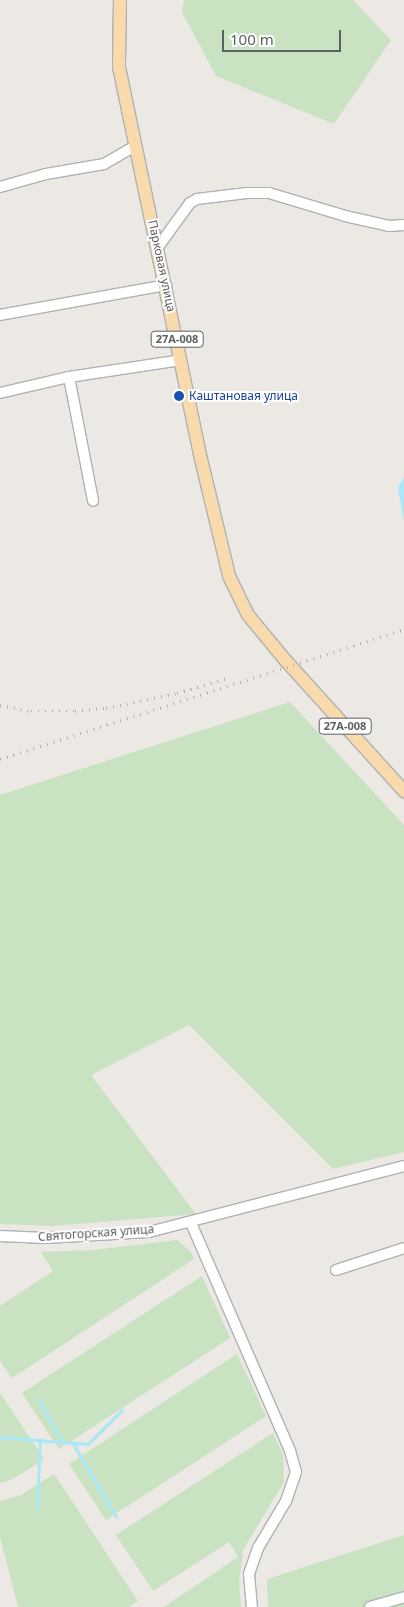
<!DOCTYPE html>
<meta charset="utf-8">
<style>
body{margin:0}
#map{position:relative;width:404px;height:1607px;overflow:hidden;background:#ece8e3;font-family:"Noto Sans",sans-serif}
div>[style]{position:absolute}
.green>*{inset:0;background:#c9e2c1}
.water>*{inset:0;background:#a8e8f7}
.stream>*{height:2.5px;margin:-1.25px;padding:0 1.25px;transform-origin:1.25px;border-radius:1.25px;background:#a8e8f7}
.roads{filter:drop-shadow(1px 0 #aeb2b4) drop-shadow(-1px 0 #aeb2b4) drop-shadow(0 1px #aeb2b4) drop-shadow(0 -1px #aeb2b4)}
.minor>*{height:10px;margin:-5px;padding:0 5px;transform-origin:5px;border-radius:5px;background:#fff}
.major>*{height:12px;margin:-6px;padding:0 6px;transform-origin:6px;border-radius:6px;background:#f8daac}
.rail>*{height:2.5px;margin-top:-1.25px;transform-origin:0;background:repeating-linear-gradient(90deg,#afb0b0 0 1px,transparent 0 7px)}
.dots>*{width:14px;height:14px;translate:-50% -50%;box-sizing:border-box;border:2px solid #fff;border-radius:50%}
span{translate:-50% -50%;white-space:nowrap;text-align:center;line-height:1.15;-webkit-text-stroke:4px #fff;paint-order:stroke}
.shield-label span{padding:1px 4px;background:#fff;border:1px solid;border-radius:4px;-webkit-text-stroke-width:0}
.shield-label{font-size:11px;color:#5b6062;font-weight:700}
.street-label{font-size:12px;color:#5b6062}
.transit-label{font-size:12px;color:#164399}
.left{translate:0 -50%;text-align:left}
.scale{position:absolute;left:222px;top:30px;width:119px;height:22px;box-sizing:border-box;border:2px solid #5b6062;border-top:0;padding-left:6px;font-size:15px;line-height:18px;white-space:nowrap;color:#5b6062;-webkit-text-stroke:4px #fff;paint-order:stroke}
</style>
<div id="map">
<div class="green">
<div style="clip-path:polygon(184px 0,353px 0,391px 40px,334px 124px,216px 76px,182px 12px)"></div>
<div style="clip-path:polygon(290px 702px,404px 825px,404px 1152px,333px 1169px,189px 1025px,91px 1075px,196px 1214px,52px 1226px,0 1224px,0 795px)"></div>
<div style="clip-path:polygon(177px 1240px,191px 1252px,194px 1259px,12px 1378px,0 1361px,0 1306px,53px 1271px,41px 1252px,94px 1250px)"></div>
<div style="clip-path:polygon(202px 1276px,230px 1338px,59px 1449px,22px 1393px)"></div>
<div style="clip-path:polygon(237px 1354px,266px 1416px,106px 1520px,69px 1464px)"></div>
<div style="clip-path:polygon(0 1393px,44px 1459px,13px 1479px,0 1483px)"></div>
<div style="clip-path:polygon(273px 1433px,283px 1455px,284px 1482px,243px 1550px,239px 1582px,241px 1607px,164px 1607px,238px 1557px,229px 1542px,153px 1591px,116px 1535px)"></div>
<div style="clip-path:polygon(54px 1474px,138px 1601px,129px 1607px,18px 1607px,0 1537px,0 1501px,21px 1495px)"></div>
<div style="clip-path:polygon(404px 1535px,404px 1607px,268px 1607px,267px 1579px)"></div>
</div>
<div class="water">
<div style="clip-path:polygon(404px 477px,404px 521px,398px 488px)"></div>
</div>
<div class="stream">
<div style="left:39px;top:1400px;width:48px;rotate:60.3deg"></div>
<div style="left:0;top:1437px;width:88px;rotate:4.5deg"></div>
<div style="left:88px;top:1444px;width:48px;rotate:-45deg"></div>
<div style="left:73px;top:1443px;width:85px;rotate:59.5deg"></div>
<div style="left:37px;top:1509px;width:69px;rotate:-87.5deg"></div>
</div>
<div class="roads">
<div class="minor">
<div style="left:0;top:187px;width:48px;rotate:-15.8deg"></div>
<div style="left:46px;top:174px;width:59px;rotate:-9.8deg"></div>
<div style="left:104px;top:164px;width:36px;rotate:-30deg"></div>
<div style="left:158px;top:247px;width:54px;rotate:-54deg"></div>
<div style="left:190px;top:203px;width:8px;rotate:-30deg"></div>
<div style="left:197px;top:199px;width:50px;rotate:-6.8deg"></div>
<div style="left:247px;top:193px;width:22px"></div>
<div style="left:269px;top:193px;width:79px;rotate:16.8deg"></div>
<div style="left:345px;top:216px;width:45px;rotate:12.8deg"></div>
<div style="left:389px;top:226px;width:15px;rotate:-4deg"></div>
<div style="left:0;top:315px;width:169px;rotate:-10.2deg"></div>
<div style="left:69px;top:377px;width:126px;rotate:79deg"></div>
<div style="left:0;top:393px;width:71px;rotate:-13.1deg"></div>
<div style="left:69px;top:377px;width:113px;rotate:-8.6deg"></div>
<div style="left:191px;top:1223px;width:249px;rotate:66.5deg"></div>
<div style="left:290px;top:1451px;width:22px;rotate:74deg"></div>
<div style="left:296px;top:1472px;width:31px;rotate:109deg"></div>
<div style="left:286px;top:1501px;width:55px;rotate:120.8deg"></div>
<div style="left:258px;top:1548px;width:28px;rotate:109deg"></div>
<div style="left:249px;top:1574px;width:33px;rotate:85deg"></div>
<div style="left:0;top:1236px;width:46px;rotate:2.5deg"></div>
<div style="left:46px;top:1238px;width:103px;rotate:-3.3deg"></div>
<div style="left:149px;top:1232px;width:263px;rotate:-14.5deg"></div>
<div style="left:336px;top:1270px;width:71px;rotate:-17.9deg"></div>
<div style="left:370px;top:1607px;width:35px;rotate:-16deg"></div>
</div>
<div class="major">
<div style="left:120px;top:0;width:67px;rotate:90.9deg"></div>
<div style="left:119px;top:67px;width:400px;rotate:78.2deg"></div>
<div style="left:201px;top:459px;width:120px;rotate:76.5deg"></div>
<div style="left:229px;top:576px;width:43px;rotate:64deg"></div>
<div style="left:248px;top:615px;width:60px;rotate:50.4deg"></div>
<div style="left:286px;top:661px;width:176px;rotate:47.8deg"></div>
</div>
</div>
<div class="rail">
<div style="left:0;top:705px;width:32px;rotate:11deg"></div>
<div style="left:31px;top:711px;width:44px"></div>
<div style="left:75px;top:711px;width:31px;rotate:-6deg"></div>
<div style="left:106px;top:708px;width:73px;rotate:-11.9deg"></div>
<div style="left:177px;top:693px;width:53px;rotate:-16.4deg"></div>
<div style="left:0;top:759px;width:424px;rotate:-17.8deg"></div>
</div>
<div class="dots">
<div style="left:179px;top:396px;background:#1a4fb4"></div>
</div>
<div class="shield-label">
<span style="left:177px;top:339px">27А-008</span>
<span style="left:345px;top:726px">27А-008</span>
</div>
<div class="street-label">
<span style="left:162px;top:266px;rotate:78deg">Парковая улица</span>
<span style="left:96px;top:1233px;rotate:-4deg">Святогорская улица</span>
</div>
<div class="transit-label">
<span class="left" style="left:189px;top:396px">Каштановая улица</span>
</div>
<div class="scale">100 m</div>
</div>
